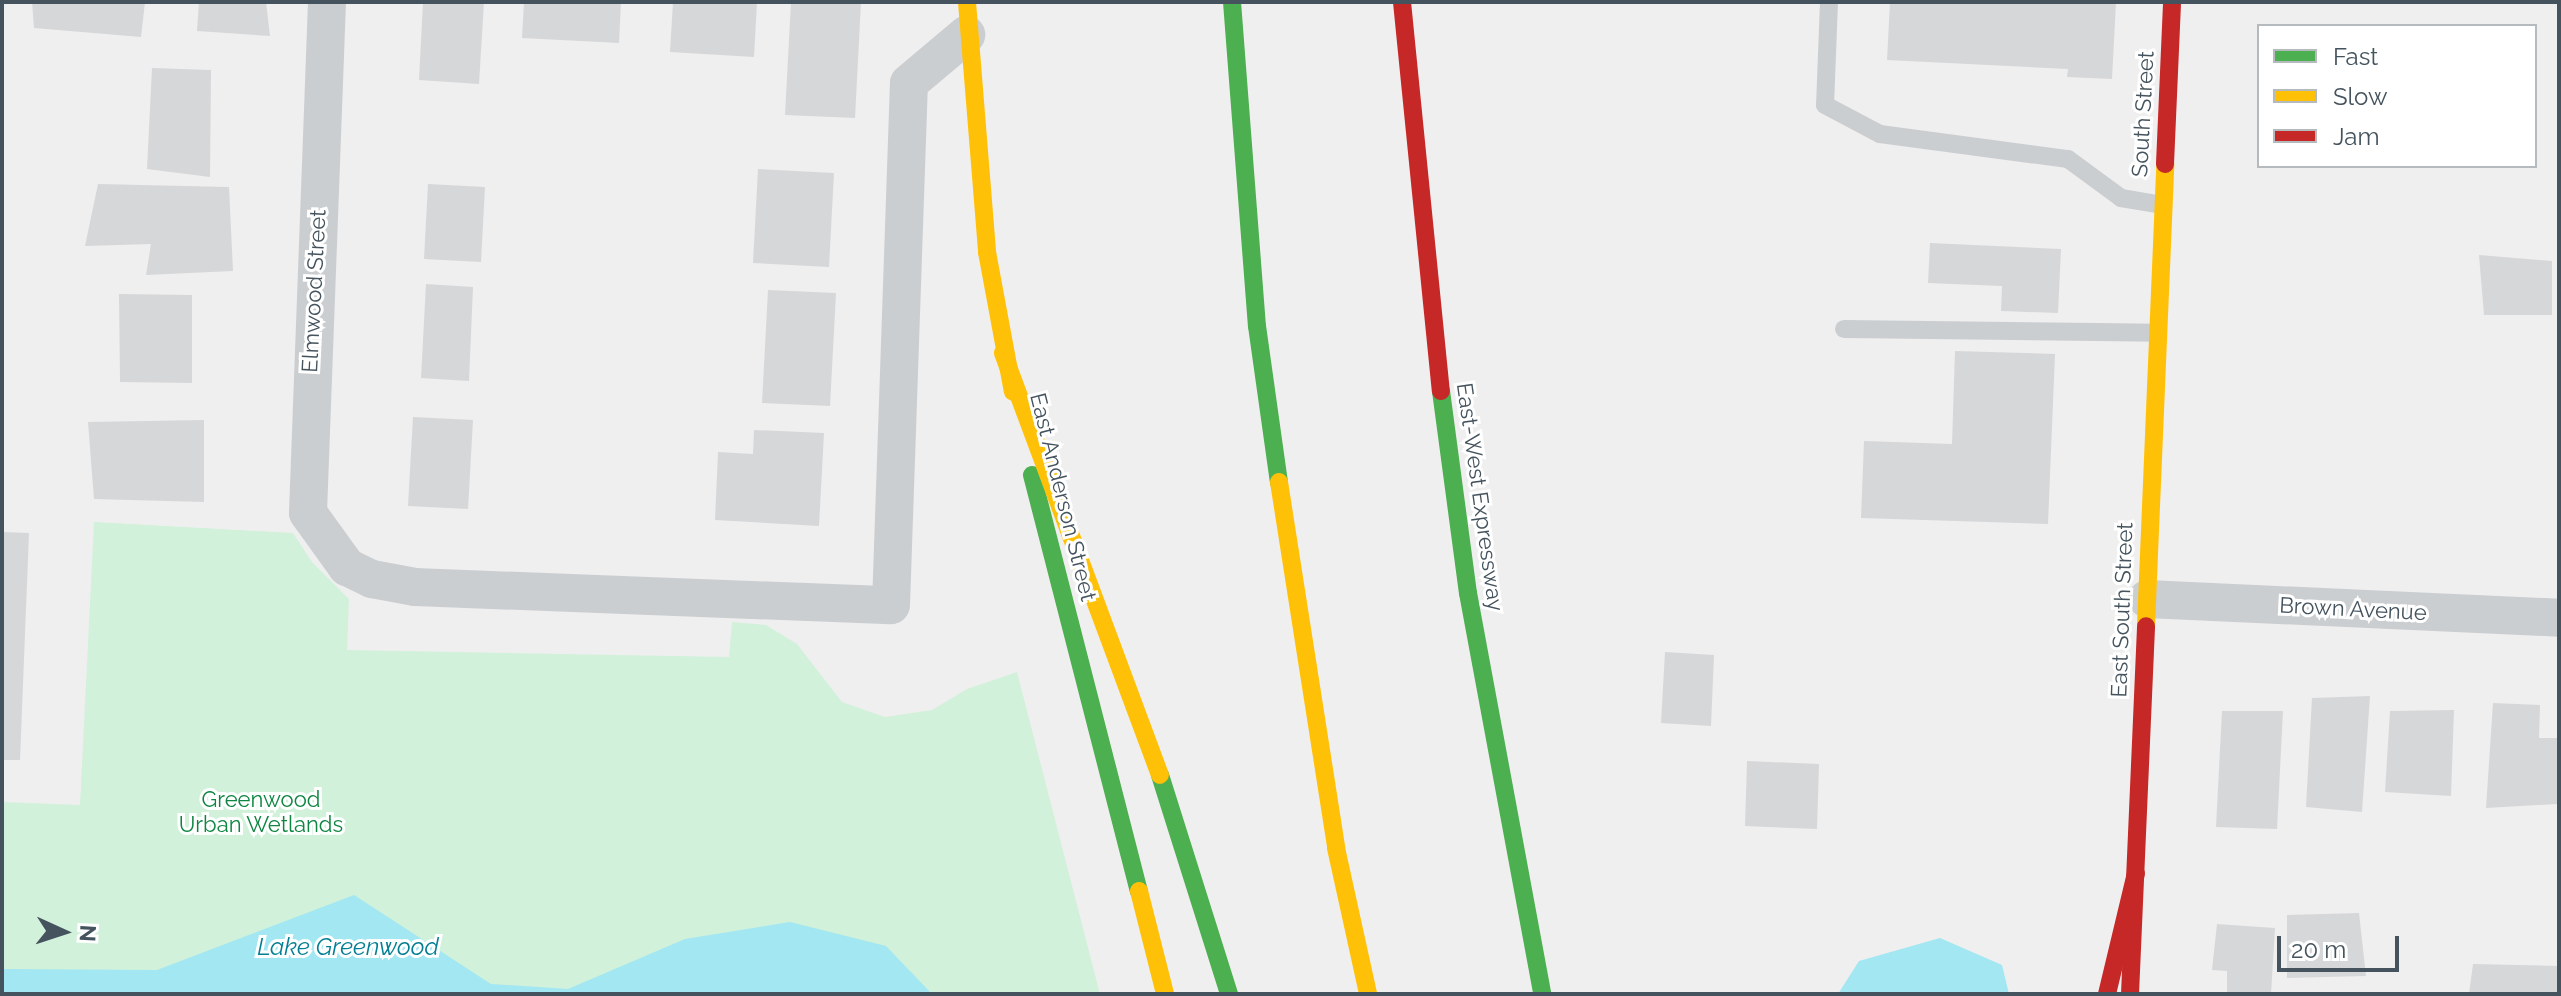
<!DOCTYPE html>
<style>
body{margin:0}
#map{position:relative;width:2561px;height:996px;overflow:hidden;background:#f0efef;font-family:Raleway,sans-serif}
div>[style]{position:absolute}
.green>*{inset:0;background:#d1f1db}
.water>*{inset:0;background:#a2e7f2}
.building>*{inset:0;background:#d6d7d9}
.lane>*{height:18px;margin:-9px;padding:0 9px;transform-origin:9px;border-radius:9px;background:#cbced0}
.street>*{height:38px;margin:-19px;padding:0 19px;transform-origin:19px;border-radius:19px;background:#cbced0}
.fast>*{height:18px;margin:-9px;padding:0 9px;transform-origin:9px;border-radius:9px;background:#4caf50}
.slow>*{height:18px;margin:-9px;padding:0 9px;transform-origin:9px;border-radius:9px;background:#ffc107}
.jam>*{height:18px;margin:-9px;padding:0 9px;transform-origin:9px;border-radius:9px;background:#c62828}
span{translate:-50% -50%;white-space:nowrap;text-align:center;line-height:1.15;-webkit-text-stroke:6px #fff;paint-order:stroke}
.street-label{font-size:22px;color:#44535d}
.park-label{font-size:22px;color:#0e8642}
.water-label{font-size:24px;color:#037f94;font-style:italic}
.frame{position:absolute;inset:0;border:4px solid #44535d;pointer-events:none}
.legend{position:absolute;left:2257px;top:24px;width:280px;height:144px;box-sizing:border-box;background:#fff;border:2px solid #b4babe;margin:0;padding:10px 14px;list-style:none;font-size:24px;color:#44535d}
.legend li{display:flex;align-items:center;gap:16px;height:40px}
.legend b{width:40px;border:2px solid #b4babe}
.north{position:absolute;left:24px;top:892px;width:80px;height:80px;-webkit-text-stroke:6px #fff;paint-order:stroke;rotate:93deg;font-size:22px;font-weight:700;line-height:32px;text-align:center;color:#44535d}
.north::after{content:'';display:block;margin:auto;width:28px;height:36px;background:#44535d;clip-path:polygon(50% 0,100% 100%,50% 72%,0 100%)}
.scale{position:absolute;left:2277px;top:936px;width:122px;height:36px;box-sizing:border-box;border:4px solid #44535d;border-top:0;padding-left:10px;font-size:24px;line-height:28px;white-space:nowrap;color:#44535d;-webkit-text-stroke:6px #fff;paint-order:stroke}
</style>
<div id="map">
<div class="green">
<div style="clip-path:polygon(94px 522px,293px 533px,312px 562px,349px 599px,347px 650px,729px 657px,732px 622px,766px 625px,797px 644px,842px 702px,885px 717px,932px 710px,967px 689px,1017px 672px,1100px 994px,2px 994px,2px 802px,80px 805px)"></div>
</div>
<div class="water">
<div style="clip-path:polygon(354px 895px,491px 984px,568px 989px,685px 939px,790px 922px,886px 946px,932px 994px,2px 994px,2px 969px,157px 970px)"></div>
<div style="clip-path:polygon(1940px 938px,2002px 965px,2009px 994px,1838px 994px,1859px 961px)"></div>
</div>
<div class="building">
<div style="clip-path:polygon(32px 2px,145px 2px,141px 37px,34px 28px)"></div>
<div style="clip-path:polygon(199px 2px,266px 2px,270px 36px,197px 31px)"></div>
<div style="clip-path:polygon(423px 2px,484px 2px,479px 84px,419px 80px)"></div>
<div style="clip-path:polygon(524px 2px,621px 2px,619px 43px,522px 38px)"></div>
<div style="clip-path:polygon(673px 2px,757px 2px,754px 57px,670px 52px)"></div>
<div style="clip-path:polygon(791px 2px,861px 2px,855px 118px,785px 115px)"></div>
<div style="clip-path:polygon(1890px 2px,2116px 3px,2112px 79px,2067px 77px,2068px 69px,1887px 60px)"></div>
<div style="clip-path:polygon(152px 68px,211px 70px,210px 177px,147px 169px)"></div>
<div style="clip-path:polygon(758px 169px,834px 173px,829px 267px,753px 263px)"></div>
<div style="clip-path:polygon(98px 184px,229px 187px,233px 271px,146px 275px,151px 244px,85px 246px)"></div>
<div style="clip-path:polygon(428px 184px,485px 187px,481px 262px,424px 259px)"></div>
<div style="clip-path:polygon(1930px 243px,2061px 249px,2058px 313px,2001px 311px,2002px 286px,1928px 283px)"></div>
<div style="clip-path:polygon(2479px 255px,2552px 261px,2552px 315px,2484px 315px)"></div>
<div style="clip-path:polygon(426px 284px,473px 287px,469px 381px,421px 378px)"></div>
<div style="clip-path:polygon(768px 290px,836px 293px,830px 406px,762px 403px)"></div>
<div style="clip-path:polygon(119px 294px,192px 295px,192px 383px,120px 382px)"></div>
<div style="clip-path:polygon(1955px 351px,2055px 354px,2048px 524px,1861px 518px,1864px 441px,1952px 444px)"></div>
<div style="clip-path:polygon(413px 417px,473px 420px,468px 509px,408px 506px)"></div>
<div style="clip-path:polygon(204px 420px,204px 502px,94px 499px,88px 422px)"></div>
<div style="clip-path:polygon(754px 430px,824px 433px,819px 526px,715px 520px,718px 452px,753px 454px)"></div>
<div style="clip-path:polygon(2px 532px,29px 533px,20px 760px,2px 760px)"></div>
<div style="clip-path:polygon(1665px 652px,1714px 655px,1711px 726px,1661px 723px)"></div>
<div style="clip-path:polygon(2370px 696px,2362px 812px,2306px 807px,2312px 698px)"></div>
<div style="clip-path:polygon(2493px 703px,2540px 705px,2539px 738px,2559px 738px,2557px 804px,2486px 808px)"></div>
<div style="clip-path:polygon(2454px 710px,2451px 796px,2385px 792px,2390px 711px)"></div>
<div style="clip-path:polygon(2222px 711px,2283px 711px,2277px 829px,2216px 827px)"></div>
<div style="clip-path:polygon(1747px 761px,1819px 764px,1817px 829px,1745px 826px)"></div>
<div style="clip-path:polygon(2359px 913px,2366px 976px,2287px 978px,2287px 915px)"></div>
<div style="clip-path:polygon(2217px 924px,2275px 928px,2271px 994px,2227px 994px,2227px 971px,2212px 970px)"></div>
<div style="clip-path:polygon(2473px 964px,2559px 966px,2559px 994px,2469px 994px)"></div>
</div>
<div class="lane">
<div style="left:1829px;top:2px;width:103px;rotate:92.2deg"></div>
<div style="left:1825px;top:105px;width:62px;rotate:27.8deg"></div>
<div style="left:1880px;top:134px;width:190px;rotate:7.6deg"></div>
<div style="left:2068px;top:159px;width:66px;rotate:36.3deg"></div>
<div style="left:2121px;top:198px;width:43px;rotate:9.5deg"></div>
<div style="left:1844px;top:329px;width:314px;rotate:0.7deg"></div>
</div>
<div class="street">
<div style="left:327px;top:2px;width:511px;rotate:92.13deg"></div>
<div style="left:308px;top:513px;width:67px;rotate:54.2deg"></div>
<div style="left:347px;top:567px;width:28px;rotate:26deg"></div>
<div style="left:372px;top:579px;width:44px;rotate:10.5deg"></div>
<div style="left:415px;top:587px;width:476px;rotate:2.2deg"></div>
<div style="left:891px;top:605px;width:522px;rotate:-88.03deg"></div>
<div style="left:909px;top:83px;width:75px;rotate:-40.1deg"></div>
<div style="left:2147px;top:599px;width:412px;rotate:2.6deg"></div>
</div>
<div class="fast">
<div style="left:1232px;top:2px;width:325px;rotate:85.6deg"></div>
<div style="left:1257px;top:326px;width:158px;rotate:82deg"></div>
<div style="left:1441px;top:391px;width:204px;rotate:82.4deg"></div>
<div style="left:1468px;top:593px;width:408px;rotate:79.5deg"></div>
<div style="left:1032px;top:475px;width:430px;rotate:75.6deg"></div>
<div style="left:1160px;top:775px;width:230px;rotate:72.5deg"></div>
</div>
<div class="slow">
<div style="left:967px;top:2px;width:251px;rotate:85.4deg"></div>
<div style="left:987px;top:252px;width:142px;rotate:79.5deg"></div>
<div style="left:1003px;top:353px;width:450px;rotate:69.6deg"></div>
<div style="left:1279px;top:482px;width:370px;rotate:81.1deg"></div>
<div style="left:1336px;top:848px;width:149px;rotate:77.6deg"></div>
<div style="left:2146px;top:626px;width:462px;rotate:-87.6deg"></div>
<div style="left:1139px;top:891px;width:106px;rotate:75.8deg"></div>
</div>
<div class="jam">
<div style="left:1402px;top:2px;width:391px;rotate:84.3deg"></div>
<div style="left:2165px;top:164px;width:162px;rotate:-87.5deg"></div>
<div style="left:2107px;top:994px;width:124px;rotate:-76.5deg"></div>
<div style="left:2130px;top:994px;width:368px;rotate:-87.5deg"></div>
</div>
<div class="street-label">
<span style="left:2143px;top:114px;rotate:-87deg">South Street</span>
<span style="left:314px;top:291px;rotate:-87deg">Elmwood Street</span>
<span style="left:1063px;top:497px;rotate:76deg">East Anderson Street</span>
<span style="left:1480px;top:497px;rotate:82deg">East-West Expressway</span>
<span style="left:2353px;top:609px;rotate:3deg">Brown Avenue</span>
<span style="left:2122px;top:610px;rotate:-88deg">East South Street</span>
</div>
<div class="park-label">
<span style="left:261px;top:812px">Greenwood<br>Urban Wetlands</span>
</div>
<div class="water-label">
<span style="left:348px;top:947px">Lake Greenwood</span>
</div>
<div class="frame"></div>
<ul class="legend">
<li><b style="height:10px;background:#4caf50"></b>Fast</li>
<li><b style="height:10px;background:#ffc107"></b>Slow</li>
<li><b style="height:10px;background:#c62828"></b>Jam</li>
</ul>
<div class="north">N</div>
<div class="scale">20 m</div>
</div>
